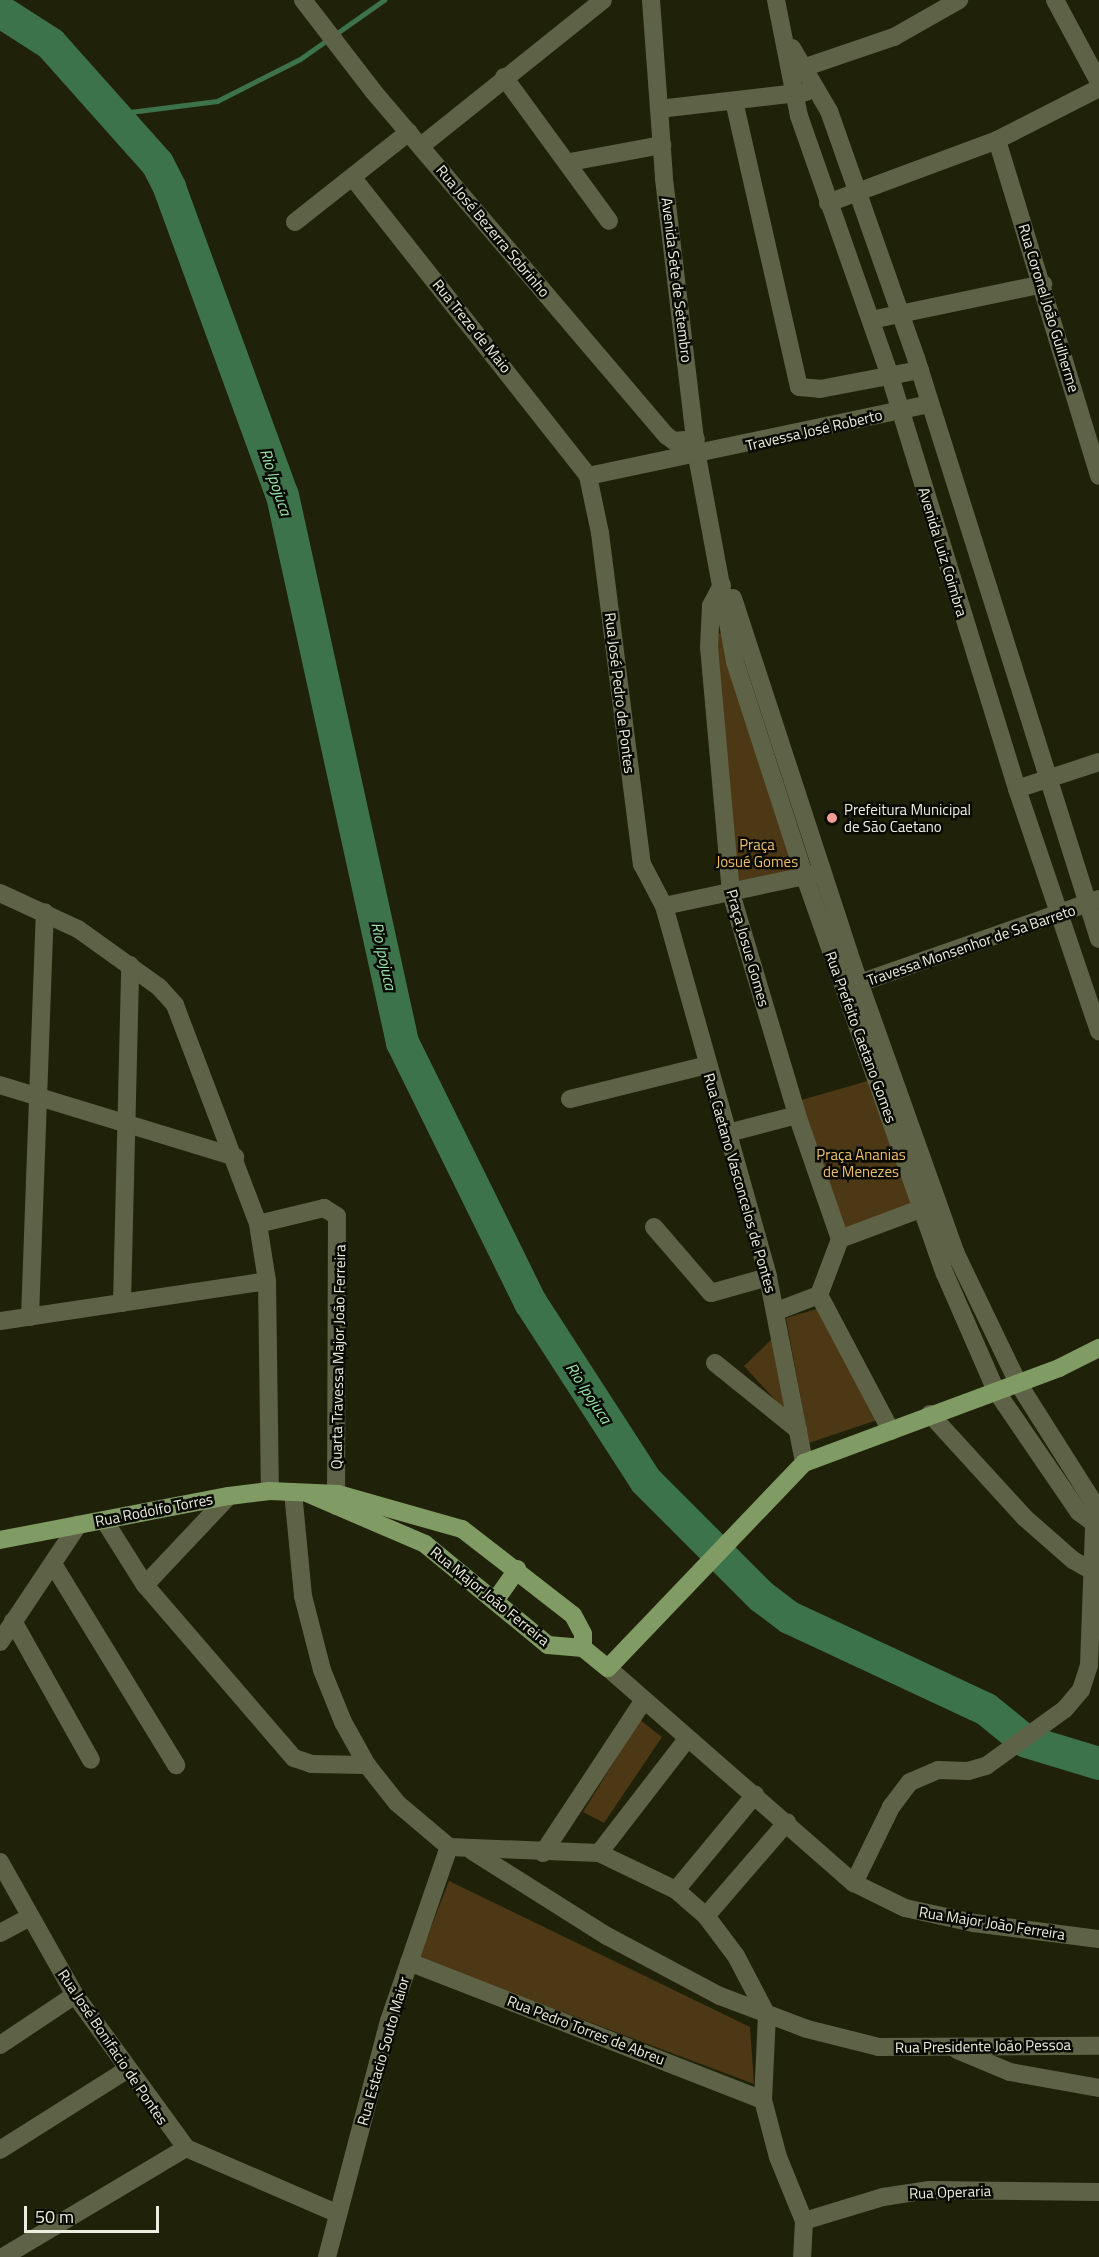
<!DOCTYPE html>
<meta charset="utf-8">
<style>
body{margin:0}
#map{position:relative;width:1099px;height:2257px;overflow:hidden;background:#1f2208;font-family:"Titillium Web",sans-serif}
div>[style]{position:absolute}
.green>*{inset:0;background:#4d3816}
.stream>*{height:5px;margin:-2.5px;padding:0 2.5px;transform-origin:2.5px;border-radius:2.5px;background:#3d734b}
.river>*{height:33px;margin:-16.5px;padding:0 16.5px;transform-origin:16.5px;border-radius:16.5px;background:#3d734b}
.minor>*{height:18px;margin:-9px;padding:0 9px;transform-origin:9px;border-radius:9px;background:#5e6246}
.major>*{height:18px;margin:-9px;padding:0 9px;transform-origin:9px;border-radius:9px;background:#819b65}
.dots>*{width:16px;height:16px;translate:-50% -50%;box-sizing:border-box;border:3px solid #090b03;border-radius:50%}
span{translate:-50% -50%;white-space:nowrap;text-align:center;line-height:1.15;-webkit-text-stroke:5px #090b03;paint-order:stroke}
.street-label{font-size:15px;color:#eceede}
.poi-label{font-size:15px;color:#eceede}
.left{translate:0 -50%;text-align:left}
.park-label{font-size:15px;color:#f0be6c}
.water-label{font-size:16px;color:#96e6a9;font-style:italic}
.scale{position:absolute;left:24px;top:2206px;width:135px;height:27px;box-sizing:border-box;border:3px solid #eceede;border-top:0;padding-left:8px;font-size:18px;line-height:21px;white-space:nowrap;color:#eceede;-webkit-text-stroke:4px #090b03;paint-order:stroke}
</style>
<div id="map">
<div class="green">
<div style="clip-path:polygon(730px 632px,734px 683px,799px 875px,728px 895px,705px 636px)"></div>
<div style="clip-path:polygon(871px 1080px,916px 1204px,844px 1230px,798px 1101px)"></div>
<div style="clip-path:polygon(820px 1308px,877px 1420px,809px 1443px,786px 1318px)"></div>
<div style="clip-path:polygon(774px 1337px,792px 1418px,744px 1366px)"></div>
<div style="clip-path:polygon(640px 1720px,662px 1737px,604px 1823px,583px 1812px)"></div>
<div style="clip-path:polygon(449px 1881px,750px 2027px,754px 2084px,419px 1958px)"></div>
</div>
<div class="stream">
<div style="left:114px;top:114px;width:104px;rotate:-7.2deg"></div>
<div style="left:217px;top:101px;width:93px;rotate:-26.8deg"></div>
<div style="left:300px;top:59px;width:103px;rotate:-35.1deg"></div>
</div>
<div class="river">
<div style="left:0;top:11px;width:59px;rotate:32.6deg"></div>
<div style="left:50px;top:43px;width:161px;rotate:48.3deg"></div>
<div style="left:157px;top:163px;width:27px;rotate:63deg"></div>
<div style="left:169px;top:187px;width:328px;rotate:69.9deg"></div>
<div style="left:282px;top:495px;width:560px;rotate:77.63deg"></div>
<div style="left:402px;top:1042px;width:290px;rotate:63.8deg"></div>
<div style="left:530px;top:1302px;width:212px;rotate:57.1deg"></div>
<div style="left:645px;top:1480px;width:164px;rotate:45deg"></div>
<div style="left:761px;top:1596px;width:35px;rotate:37deg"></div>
<div style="left:789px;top:1617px;width:217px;rotate:25deg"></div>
<div style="left:986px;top:1709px;width:41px;rotate:39.1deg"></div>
<div style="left:1026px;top:1741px;width:76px;rotate:16.8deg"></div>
</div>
<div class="minor">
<div style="left:303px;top:0;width:115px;rotate:52.4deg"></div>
<div style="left:373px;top:91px;width:453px;rotate:49.6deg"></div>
<div style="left:667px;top:436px;width:9px;rotate:36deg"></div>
<div style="left:674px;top:441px;width:22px;rotate:-5deg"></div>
<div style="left:651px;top:0;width:179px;rotate:85.8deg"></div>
<div style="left:664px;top:179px;width:279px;rotate:83.2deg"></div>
<div style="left:697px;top:456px;width:209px;rotate:79.5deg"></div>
<div style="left:735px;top:662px;width:226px;rotate:72deg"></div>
<div style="left:805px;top:877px;width:421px;rotate:70.6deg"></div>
<div style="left:945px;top:1274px;width:128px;rotate:66.4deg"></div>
<div style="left:996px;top:1391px;width:147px;rotate:55.6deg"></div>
<div style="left:1079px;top:1512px;width:25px;rotate:37deg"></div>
<div style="left:776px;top:0;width:118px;rotate:78.8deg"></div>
<div style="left:799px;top:116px;width:275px;rotate:70.7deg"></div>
<div style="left:890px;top:376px;width:432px;rotate:72.9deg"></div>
<div style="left:1017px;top:789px;width:256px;rotate:71.3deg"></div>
<div style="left:1055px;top:0;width:93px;rotate:61.8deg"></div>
<div style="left:792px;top:48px;width:73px;rotate:59.6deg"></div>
<div style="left:829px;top:111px;width:262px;rotate:70.6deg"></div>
<div style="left:916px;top:358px;width:609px;rotate:72.52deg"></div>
<div style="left:794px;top:71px;width:106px;rotate:-18.8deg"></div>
<div style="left:894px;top:37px;width:75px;rotate:-29.6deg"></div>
<div style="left:504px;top:77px;width:178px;rotate:53.9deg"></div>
<div style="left:734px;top:101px;width:293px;rotate:77.2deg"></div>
<div style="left:799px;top:387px;width:21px;rotate:5deg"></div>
<div style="left:820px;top:389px;width:102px;rotate:-10.8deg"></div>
<div style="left:659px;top:109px;width:148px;rotate:-6.6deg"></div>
<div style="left:997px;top:140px;width:351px;rotate:73.1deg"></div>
<div style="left:421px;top:146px;width:233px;rotate:-38.7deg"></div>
<div style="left:570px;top:162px;width:94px;rotate:-10.5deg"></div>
<div style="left:353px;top:178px;width:380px;rotate:51.7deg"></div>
<div style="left:588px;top:476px;width:58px;rotate:78.1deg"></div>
<div style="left:600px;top:533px;width:334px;rotate:82.8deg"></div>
<div style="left:642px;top:864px;width:47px;rotate:62.4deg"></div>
<div style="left:664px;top:906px;width:385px;rotate:74.3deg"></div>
<div style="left:768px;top:1277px;width:189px;rotate:79deg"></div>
<div style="left:828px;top:203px;width:180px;rotate:-20.4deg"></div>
<div style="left:997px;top:140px;width:114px;rotate:-27deg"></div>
<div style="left:295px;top:222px;width:145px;rotate:-38.3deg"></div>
<div style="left:871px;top:320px;width:176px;rotate:-11.8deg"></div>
<div style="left:588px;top:476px;width:349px;rotate:-11.9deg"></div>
<div style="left:722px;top:585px;width:24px;rotate:118deg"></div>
<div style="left:711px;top:606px;width:41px;rotate:92.8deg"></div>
<div style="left:709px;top:647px;width:247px;rotate:84.9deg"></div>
<div style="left:731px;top:893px;width:232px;rotate:73.4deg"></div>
<div style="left:797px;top:1115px;width:131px;rotate:70.9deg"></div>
<div style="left:733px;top:598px;width:386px;rotate:71.9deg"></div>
<div style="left:853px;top:965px;width:305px;rotate:70.4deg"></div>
<div style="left:955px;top:1252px;width:145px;rotate:64.3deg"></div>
<div style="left:1018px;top:1383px;width:151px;rotate:57.7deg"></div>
<div style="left:1017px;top:789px;width:86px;rotate:-18.2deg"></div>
<div style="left:0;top:893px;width:86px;rotate:24.8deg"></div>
<div style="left:78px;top:929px;width:100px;rotate:35.6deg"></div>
<div style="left:159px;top:987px;width:24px;rotate:48deg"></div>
<div style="left:175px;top:1005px;width:234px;rotate:69.2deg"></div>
<div style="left:258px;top:1224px;width:58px;rotate:81deg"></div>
<div style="left:267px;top:1281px;width:210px;rotate:89.2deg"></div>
<div style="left:664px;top:906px;width:154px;rotate:-12deg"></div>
<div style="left:848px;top:987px;width:266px;rotate:-19.3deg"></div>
<div style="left:0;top:1085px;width:246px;rotate:17deg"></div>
<div style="left:570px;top:1099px;width:141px;rotate:-13.9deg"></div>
<div style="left:728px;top:1133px;width:71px;rotate:-14.6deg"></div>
<div style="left:258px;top:1224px;width:68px;rotate:-13.6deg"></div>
<div style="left:324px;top:1208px;width:15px;rotate:32deg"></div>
<div style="left:337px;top:1216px;width:290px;rotate:90.2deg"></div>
<div style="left:654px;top:1227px;width:87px;rotate:49.2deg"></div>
<div style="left:711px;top:1293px;width:59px;rotate:-15.7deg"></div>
<div style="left:840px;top:1239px;width:97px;rotate:-20.5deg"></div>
<div style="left:819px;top:1295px;width:154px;rotate:62.1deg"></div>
<div style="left:122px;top:1303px;width:338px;rotate:-88.6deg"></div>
<div style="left:777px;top:1311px;width:45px;rotate:-20.9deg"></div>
<div style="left:819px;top:1295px;width:60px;rotate:-69.4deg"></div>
<div style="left:30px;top:1317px;width:405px;rotate:-87.9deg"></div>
<div style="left:0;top:1321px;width:270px;rotate:-8.5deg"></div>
<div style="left:715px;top:1363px;width:107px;rotate:38.9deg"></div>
<div style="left:930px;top:1414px;width:141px;rotate:47.6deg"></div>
<div style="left:1025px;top:1518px;width:64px;rotate:41.2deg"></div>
<div style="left:1073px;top:1560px;width:24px;rotate:30deg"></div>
<div style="left:293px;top:1492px;width:104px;rotate:84.5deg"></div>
<div style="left:303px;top:1596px;width:76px;rotate:75.6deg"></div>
<div style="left:322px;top:1670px;width:56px;rotate:68deg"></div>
<div style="left:343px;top:1722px;width:49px;rotate:60.8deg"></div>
<div style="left:367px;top:1765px;width:48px;rotate:51.7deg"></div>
<div style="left:397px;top:1803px;width:68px;rotate:40.2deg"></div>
<div style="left:449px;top:1847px;width:150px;rotate:2.3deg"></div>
<div style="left:599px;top:1853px;width:85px;rotate:25.7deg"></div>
<div style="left:676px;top:1890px;width:40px;rotate:41deg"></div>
<div style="left:706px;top:1916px;width:50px;rotate:53.1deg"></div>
<div style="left:736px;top:1956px;width:67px;rotate:62.3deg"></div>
<div style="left:104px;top:1520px;width:77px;rotate:57.8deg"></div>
<div style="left:145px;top:1585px;width:228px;rotate:49.3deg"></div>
<div style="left:294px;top:1758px;width:18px;rotate:19deg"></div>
<div style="left:311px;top:1764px;width:56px;rotate:1deg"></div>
<div style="left:53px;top:1564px;width:236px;rotate:58.5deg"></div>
<div style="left:145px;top:1585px;width:122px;rotate:-46.7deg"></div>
<div style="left:13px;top:1621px;width:159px;rotate:60.7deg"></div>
<div style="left:0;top:1642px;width:141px;rotate:-56.3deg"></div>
<div style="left:608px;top:1668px;width:327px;rotate:41.2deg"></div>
<div style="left:854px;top:1883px;width:57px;rotate:26.1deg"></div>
<div style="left:905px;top:1908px;width:71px;rotate:12.3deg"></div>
<div style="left:974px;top:1923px;width:126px;rotate:7.3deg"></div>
<div style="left:472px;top:1851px;width:160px;rotate:32.2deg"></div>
<div style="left:607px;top:1936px;width:128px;rotate:28deg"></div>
<div style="left:720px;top:1996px;width:93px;rotate:20.8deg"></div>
<div style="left:807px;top:2029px;width:74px;rotate:14deg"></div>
<div style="left:879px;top:2047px;width:220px;rotate:-0.3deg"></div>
<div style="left:543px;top:1853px;width:183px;rotate:-56.6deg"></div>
<div style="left:599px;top:1853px;width:144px;rotate:-52.3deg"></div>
<div style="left:0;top:1862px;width:153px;rotate:60.6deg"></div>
<div style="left:75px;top:1995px;width:189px;rotate:54deg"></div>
<div style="left:186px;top:2148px;width:163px;rotate:23.4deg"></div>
<div style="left:854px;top:1883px;width:85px;rotate:-64deg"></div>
<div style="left:891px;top:1807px;width:31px;rotate:-53deg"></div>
<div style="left:910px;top:1782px;width:30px;rotate:-23deg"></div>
<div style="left:938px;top:1770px;width:30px;rotate:2deg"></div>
<div style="left:968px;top:1771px;width:19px;rotate:-16deg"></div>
<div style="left:986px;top:1766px;width:97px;rotate:-35.8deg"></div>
<div style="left:1065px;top:1709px;width:25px;rotate:-50deg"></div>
<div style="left:1081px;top:1690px;width:26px;rotate:-72deg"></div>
<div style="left:1089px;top:1665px;width:139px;rotate:-87.9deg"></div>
<div style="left:1094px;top:1526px;width:10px;rotate:-61deg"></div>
<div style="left:676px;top:1890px;width:124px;rotate:-50.3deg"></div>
<div style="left:706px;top:1916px;width:124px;rotate:-49.2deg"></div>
<div style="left:0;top:1933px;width:34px;rotate:-28deg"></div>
<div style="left:409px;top:1962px;width:380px;rotate:21.3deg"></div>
<div style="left:767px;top:2015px;width:85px;rotate:92.7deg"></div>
<div style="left:763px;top:2100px;width:59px;rotate:75.3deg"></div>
<div style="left:778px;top:2157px;width:69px;rotate:67.9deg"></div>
<div style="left:804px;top:2221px;width:36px;rotate:93deg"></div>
<div style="left:0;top:2045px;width:90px;rotate:-33.7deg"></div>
<div style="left:957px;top:2050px;width:57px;rotate:22.5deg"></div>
<div style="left:1010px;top:2072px;width:90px;rotate:10.2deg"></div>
<div style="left:0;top:2150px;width:148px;rotate:-32.3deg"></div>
<div style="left:804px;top:2221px;width:83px;rotate:-16.9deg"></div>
<div style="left:883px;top:2197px;width:47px;rotate:-8.7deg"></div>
<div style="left:929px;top:2190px;width:170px;rotate:0.7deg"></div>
<div style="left:3px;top:2257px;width:213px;rotate:-30.8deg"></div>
<div style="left:327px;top:2257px;width:244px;rotate:-75.3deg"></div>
<div style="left:389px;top:2021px;width:184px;rotate:-71deg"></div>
</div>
<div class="major">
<div style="left:309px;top:1494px;width:126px;rotate:23.3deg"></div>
<div style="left:425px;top:1544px;width:159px;rotate:39.4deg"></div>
<div style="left:548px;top:1645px;width:35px;rotate:5deg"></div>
<div style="left:583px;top:1648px;width:32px;rotate:39deg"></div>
<div style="left:608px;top:1668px;width:284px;rotate:-46.3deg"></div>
<div style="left:804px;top:1463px;width:272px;rotate:-20.4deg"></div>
<div style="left:1059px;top:1368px;width:45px;rotate:-26.6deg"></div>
<div style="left:0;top:1540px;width:233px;rotate:-10.9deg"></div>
<div style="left:229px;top:1496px;width:41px;rotate:-7deg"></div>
<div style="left:270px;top:1491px;width:68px;rotate:2.5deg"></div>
<div style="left:338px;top:1494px;width:129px;rotate:15.8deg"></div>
<div style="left:462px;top:1529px;width:140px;rotate:37.8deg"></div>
<div style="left:573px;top:1615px;width:21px;rotate:62deg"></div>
<div style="left:583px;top:1634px;width:14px;rotate:90deg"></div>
<div style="left:495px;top:1601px;width:39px;rotate:-55deg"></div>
</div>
<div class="dots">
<div style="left:832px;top:818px;background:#f59c96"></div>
</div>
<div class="street-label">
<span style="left:493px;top:231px;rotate:50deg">Rua José Bezerra Sobrinho</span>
<span style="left:677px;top:280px;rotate:83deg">Avenida Sete de Setembro</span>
<span style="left:1049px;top:308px;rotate:73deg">Rua Coronel João Guilherme</span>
<span style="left:472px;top:326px;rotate:51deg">Rua Treze de Maio</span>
<span style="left:814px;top:430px;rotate:-13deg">Travessa José Roberto</span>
<span style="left:943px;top:552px;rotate:73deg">Avenida Luiz Coimbra</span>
<span style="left:620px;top:693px;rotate:83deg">Rua José Pedro de Pontes</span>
<span style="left:971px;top:945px;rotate:-19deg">Travessa Monsenhor de Sa Barreto</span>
<span style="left:748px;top:948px;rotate:74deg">Praça Josue Gomes</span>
<span style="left:861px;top:1037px;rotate:70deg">Rua Prefeito Caetano Gomes</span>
<span style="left:740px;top:1183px;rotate:74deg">Rua Caetano Vasconcelos de Pontes</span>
<span style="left:338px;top:1357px;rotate:-89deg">Quarta Travessa Major João Ferreira</span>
<span style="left:154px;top:1510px;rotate:-11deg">Rua Rodolfo Torres</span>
<span style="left:490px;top:1596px;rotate:39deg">Rua Major João Ferreira</span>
<span style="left:992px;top:1923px;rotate:9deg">Rua Major João Ferreira</span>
<span style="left:586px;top:2030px;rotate:21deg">Rua Pedro Torres de Abreu</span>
<span style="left:983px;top:2046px;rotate:-1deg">Rua Presidente João Pessoa</span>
<span style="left:113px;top:2047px;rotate:56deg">Rua José Bonifacio de Pontes</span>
<span style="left:383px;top:2051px;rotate:-74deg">Rua Estacio Souto Maior</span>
<span style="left:950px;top:2192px;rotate:-2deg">Rua Operaria</span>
</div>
<div class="poi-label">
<span class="left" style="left:844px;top:818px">Prefeitura Municipal<br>de São Caetano</span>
</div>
<div class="park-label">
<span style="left:757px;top:853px">Praça<br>Josué Gomes</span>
<span style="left:861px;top:1163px">Praça Ananias<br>de Menezes</span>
</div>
<div class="water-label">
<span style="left:276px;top:482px;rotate:72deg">Rio Ipojuca</span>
<span style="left:384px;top:956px;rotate:78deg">Rio Ipojuca</span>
<span style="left:589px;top:1393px;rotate:57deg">Rio Ipojuca</span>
</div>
<div class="scale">50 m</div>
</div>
